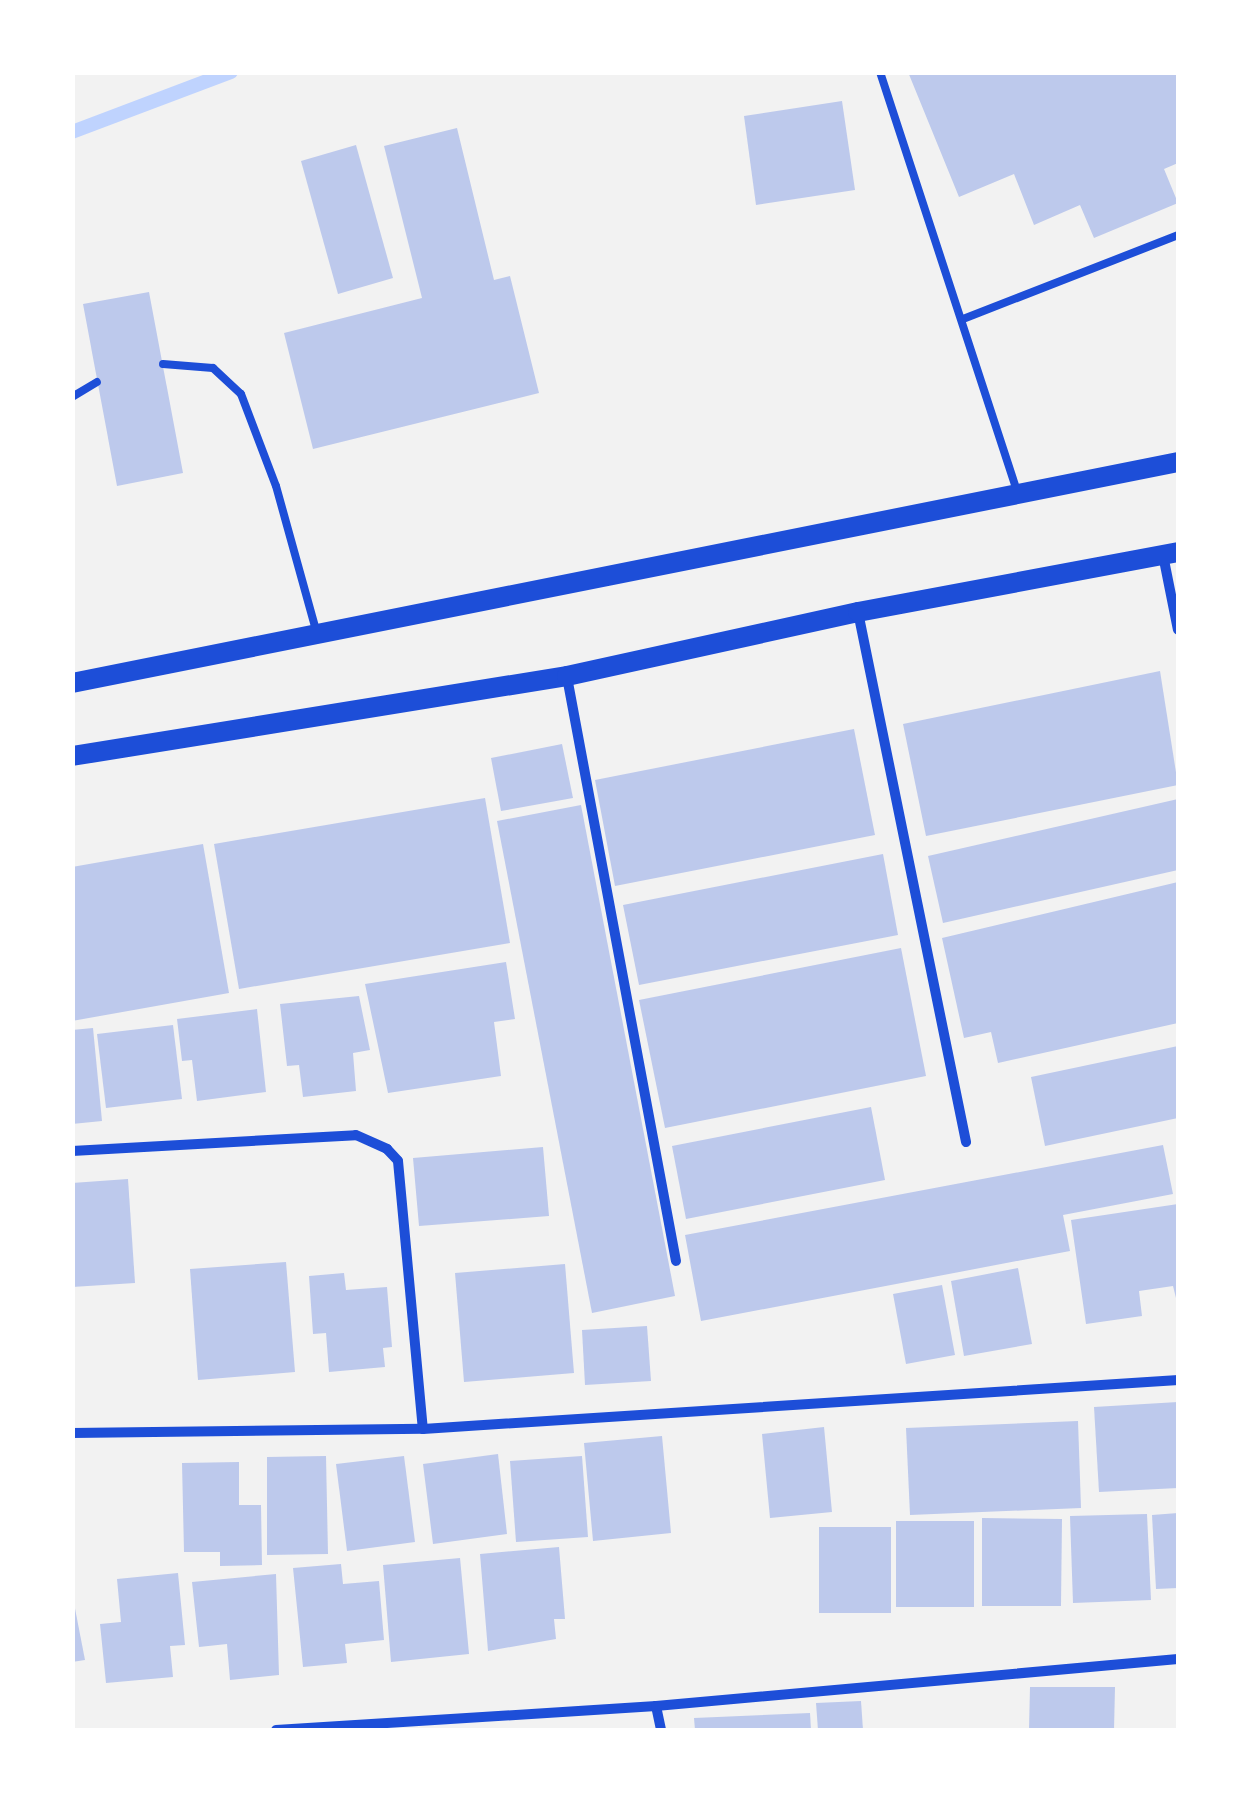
<!DOCTYPE html>
<style>
body{margin:0}
#map{position:relative;width:1251px;height:1803px;overflow:hidden;background:#f2f2f2;font-family:Signika,sans-serif}
div>[style]{position:absolute}
.stream>*{height:14px;margin:-7px;padding:0 7px;transform-origin:7px;border-radius:7px;background:#bfd3fe}
.building>*{inset:0;background:#bdc9ec}
.service>*{height:8px;margin:-4px;padding:0 4px;transform-origin:4px;border-radius:4px;background:#1d4ed8}
.minor>*{height:10px;margin:-5px;padding:0 5px;transform-origin:5px;border-radius:5px;background:#1d4ed8}
.secondary>*{height:20px;margin:-10px;padding:0 10px;transform-origin:10px;border-radius:10px;background:#1d4ed8}
span{translate:-50% -50%;white-space:nowrap;text-align:center;line-height:1.15;-webkit-text-stroke:9px #fff;paint-order:stroke}
.frame{position:absolute;inset:0;border:75px solid #fff;pointer-events:none}
</style>
<div id="map">
<div class="stream">
<div style="left:72px;top:132px;width:170px;rotate:-20.7deg"></div>
</div>
<div class="building">
<div style="clip-path:polygon(908px 72px,1178px 72px,1178px 163px,1164px 169px,1178px 203px,1094px 238px,1080px 205px,1034px 225px,1014px 174px,959px 197px)"></div>
<div style="clip-path:polygon(842px 101px,855px 190px,756px 205px,744px 116px)"></div>
<div style="clip-path:polygon(457px 128px,494px 280px,510px 276px,539px 393px,313px 449px,284px 333px,422px 298px,384px 146px)"></div>
<div style="clip-path:polygon(356px 145px,393px 278px,338px 294px,301px 161px)"></div>
<div style="clip-path:polygon(149px 292px,183px 473px,117px 486px,83px 304px)"></div>
<div style="clip-path:polygon(1160px 671px,1178px 785px,926px 836px,903px 724px)"></div>
<div style="clip-path:polygon(854px 729px,875px 835px,615px 886px,595px 780px)"></div>
<div style="clip-path:polygon(562px 744px,573px 798px,501px 811px,491px 758px)"></div>
<div style="clip-path:polygon(485px 798px,510px 943px,239px 989px,214px 844px)"></div>
<div style="clip-path:polygon(1178px 799px,1178px 870px,943px 923px,928px 856px)"></div>
<div style="clip-path:polygon(581px 805px,675px 1296px,592px 1313px,497px 821px)"></div>
<div style="clip-path:polygon(203px 844px,229px 993px,72px 1021px,72px 867px)"></div>
<div style="clip-path:polygon(883px 854px,898px 935px,639px 985px,623px 905px)"></div>
<div style="clip-path:polygon(1178px 882px,1178px 1023px,998px 1063px,991px 1032px,964px 1038px,942px 938px)"></div>
<div style="clip-path:polygon(901px 948px,926px 1076px,665px 1128px,639px 1000px)"></div>
<div style="clip-path:polygon(506px 962px,515px 1019px,494px 1022px,501px 1076px,388px 1093px,365px 984px)"></div>
<div style="clip-path:polygon(359px 996px,370px 1050px,353px 1053px,356px 1091px,303px 1097px,299px 1065px,287px 1066px,280px 1004px)"></div>
<div style="clip-path:polygon(257px 1009px,266px 1092px,197px 1101px,192px 1060px,182px 1061px,177px 1019px)"></div>
<div style="clip-path:polygon(173px 1025px,182px 1099px,106px 1108px,97px 1034px)"></div>
<div style="clip-path:polygon(93px 1028px,102px 1121px,72px 1124px,72px 1030px)"></div>
<div style="clip-path:polygon(1178px 1046px,1178px 1118px,1045px 1146px,1031px 1077px)"></div>
<div style="clip-path:polygon(871px 1107px,885px 1180px,686px 1219px,672px 1146px)"></div>
<div style="clip-path:polygon(1163px 1145px,1173px 1194px,1063px 1215px,1070px 1251px,701px 1321px,685px 1235px)"></div>
<div style="clip-path:polygon(543px 1147px,549px 1216px,419px 1226px,413px 1158px)"></div>
<div style="clip-path:polygon(128px 1179px,135px 1283px,72px 1287px,72px 1183px)"></div>
<div style="clip-path:polygon(1178px 1204px,1178px 1306px,1173px 1286px,1139px 1291px,1142px 1316px,1086px 1324px,1071px 1220px)"></div>
<div style="clip-path:polygon(286px 1262px,295px 1372px,198px 1380px,190px 1269px)"></div>
<div style="clip-path:polygon(565px 1264px,574px 1373px,464px 1382px,455px 1273px)"></div>
<div style="clip-path:polygon(1018px 1268px,1032px 1344px,964px 1356px,951px 1281px)"></div>
<div style="clip-path:polygon(344px 1273px,346px 1290px,387px 1287px,392px 1347px,383px 1348px,385px 1367px,329px 1372px,326px 1333px,313px 1334px,309px 1276px)"></div>
<div style="clip-path:polygon(942px 1285px,955px 1355px,906px 1364px,893px 1294px)"></div>
<div style="clip-path:polygon(647px 1326px,651px 1381px,585px 1385px,582px 1330px)"></div>
<div style="clip-path:polygon(1178px 1402px,1178px 1488px,1099px 1492px,1094px 1407px)"></div>
<div style="clip-path:polygon(1078px 1421px,1081px 1508px,910px 1515px,906px 1428px)"></div>
<div style="clip-path:polygon(824px 1427px,832px 1512px,770px 1518px,762px 1434px)"></div>
<div style="clip-path:polygon(662px 1436px,671px 1533px,593px 1541px,584px 1443px)"></div>
<div style="clip-path:polygon(498px 1454px,507px 1534px,433px 1544px,423px 1464px)"></div>
<div style="clip-path:polygon(326px 1456px,328px 1554px,267px 1555px,267px 1457px)"></div>
<div style="clip-path:polygon(404px 1456px,415px 1542px,347px 1551px,336px 1464px)"></div>
<div style="clip-path:polygon(582px 1456px,588px 1537px,516px 1542px,510px 1461px)"></div>
<div style="clip-path:polygon(239px 1462px,239px 1505px,261px 1505px,262px 1565px,220px 1566px,220px 1552px,184px 1552px,182px 1463px)"></div>
<div style="clip-path:polygon(1178px 1513px,1178px 1588px,1156px 1589px,1152px 1515px)"></div>
<div style="clip-path:polygon(1147px 1514px,1151px 1600px,1073px 1603px,1070px 1516px)"></div>
<div style="clip-path:polygon(982px 1518px,1062px 1519px,1061px 1606px,982px 1606px)"></div>
<div style="clip-path:polygon(896px 1521px,974px 1521px,974px 1607px,896px 1607px)"></div>
<div style="clip-path:polygon(819px 1527px,891px 1527px,891px 1613px,819px 1613px)"></div>
<div style="clip-path:polygon(559px 1547px,565px 1619px,554px 1619px,556px 1639px,488px 1651px,480px 1554px)"></div>
<div style="clip-path:polygon(460px 1558px,469px 1654px,391px 1662px,383px 1565px)"></div>
<div style="clip-path:polygon(341px 1564px,343px 1584px,379px 1581px,384px 1640px,345px 1644px,347px 1663px,303px 1667px,293px 1568px)"></div>
<div style="clip-path:polygon(178px 1573px,185px 1645px,170px 1646px,173px 1677px,106px 1683px,100px 1624px,121px 1622px,117px 1579px)"></div>
<div style="clip-path:polygon(276px 1574px,279px 1675px,230px 1680px,227px 1644px,199px 1647px,192px 1582px)"></div>
<div style="clip-path:polygon(72px 1593px,85px 1660px,72px 1662px)"></div>
<div style="clip-path:polygon(1030px 1687px,1115px 1687px,1114px 1730px,1029px 1730px)"></div>
<div style="clip-path:polygon(861px 1701px,863px 1730px,818px 1730px,816px 1703px)"></div>
<div style="clip-path:polygon(810px 1713px,811px 1730px,695px 1730px,694px 1718px)"></div>
</div>
<div class="service">
<div style="left:880px;top:72px;width:442px;rotate:71.9deg"></div>
<div style="left:963px;top:319px;width:231px;rotate:-21.3deg"></div>
<div style="left:163px;top:364px;width:50px;rotate:4.6deg"></div>
<div style="left:213px;top:368px;width:38px;rotate:43deg"></div>
<div style="left:241px;top:394px;width:98px;rotate:69.2deg"></div>
<div style="left:276px;top:486px;width:154px;rotate:74.5deg"></div>
<div style="left:72px;top:397px;width:29px;rotate:-31deg"></div>
</div>
<div class="minor">
<div style="left:1163px;top:555px;width:76px;rotate:78.7deg"></div>
<div style="left:858px;top:612px;width:541px;rotate:78.48deg"></div>
<div style="left:567px;top:677px;width:594px;rotate:79.43deg"></div>
<div style="left:72px;top:1151px;width:284px;rotate:-3.2deg"></div>
<div style="left:356px;top:1135px;width:34px;rotate:24deg"></div>
<div style="left:387px;top:1149px;width:16px;rotate:47deg"></div>
<div style="left:398px;top:1161px;width:269px;rotate:84.7deg"></div>
<div style="left:72px;top:1433px;width:351px;rotate:-0.7deg"></div>
<div style="left:423px;top:1429px;width:757px;rotate:-3.71deg"></div>
<div style="left:656px;top:1706px;width:25px;rotate:78deg"></div>
<div style="left:276px;top:1730px;width:381px;rotate:-3.6deg"></div>
<div style="left:656px;top:1706px;width:524px;rotate:-5.14deg"></div>
</div>
<div class="secondary">
<div style="left:72px;top:683px;width:1128px;rotate:-11.3deg"></div>
<div style="left:72px;top:756px;width:501px;rotate:-9.18deg"></div>
<div style="left:567px;top:676px;width:298px;rotate:-12.4deg"></div>
<div style="left:858px;top:612px;width:326px;rotate:-10.6deg"></div>
</div>
<div class="frame"></div>
</div>
